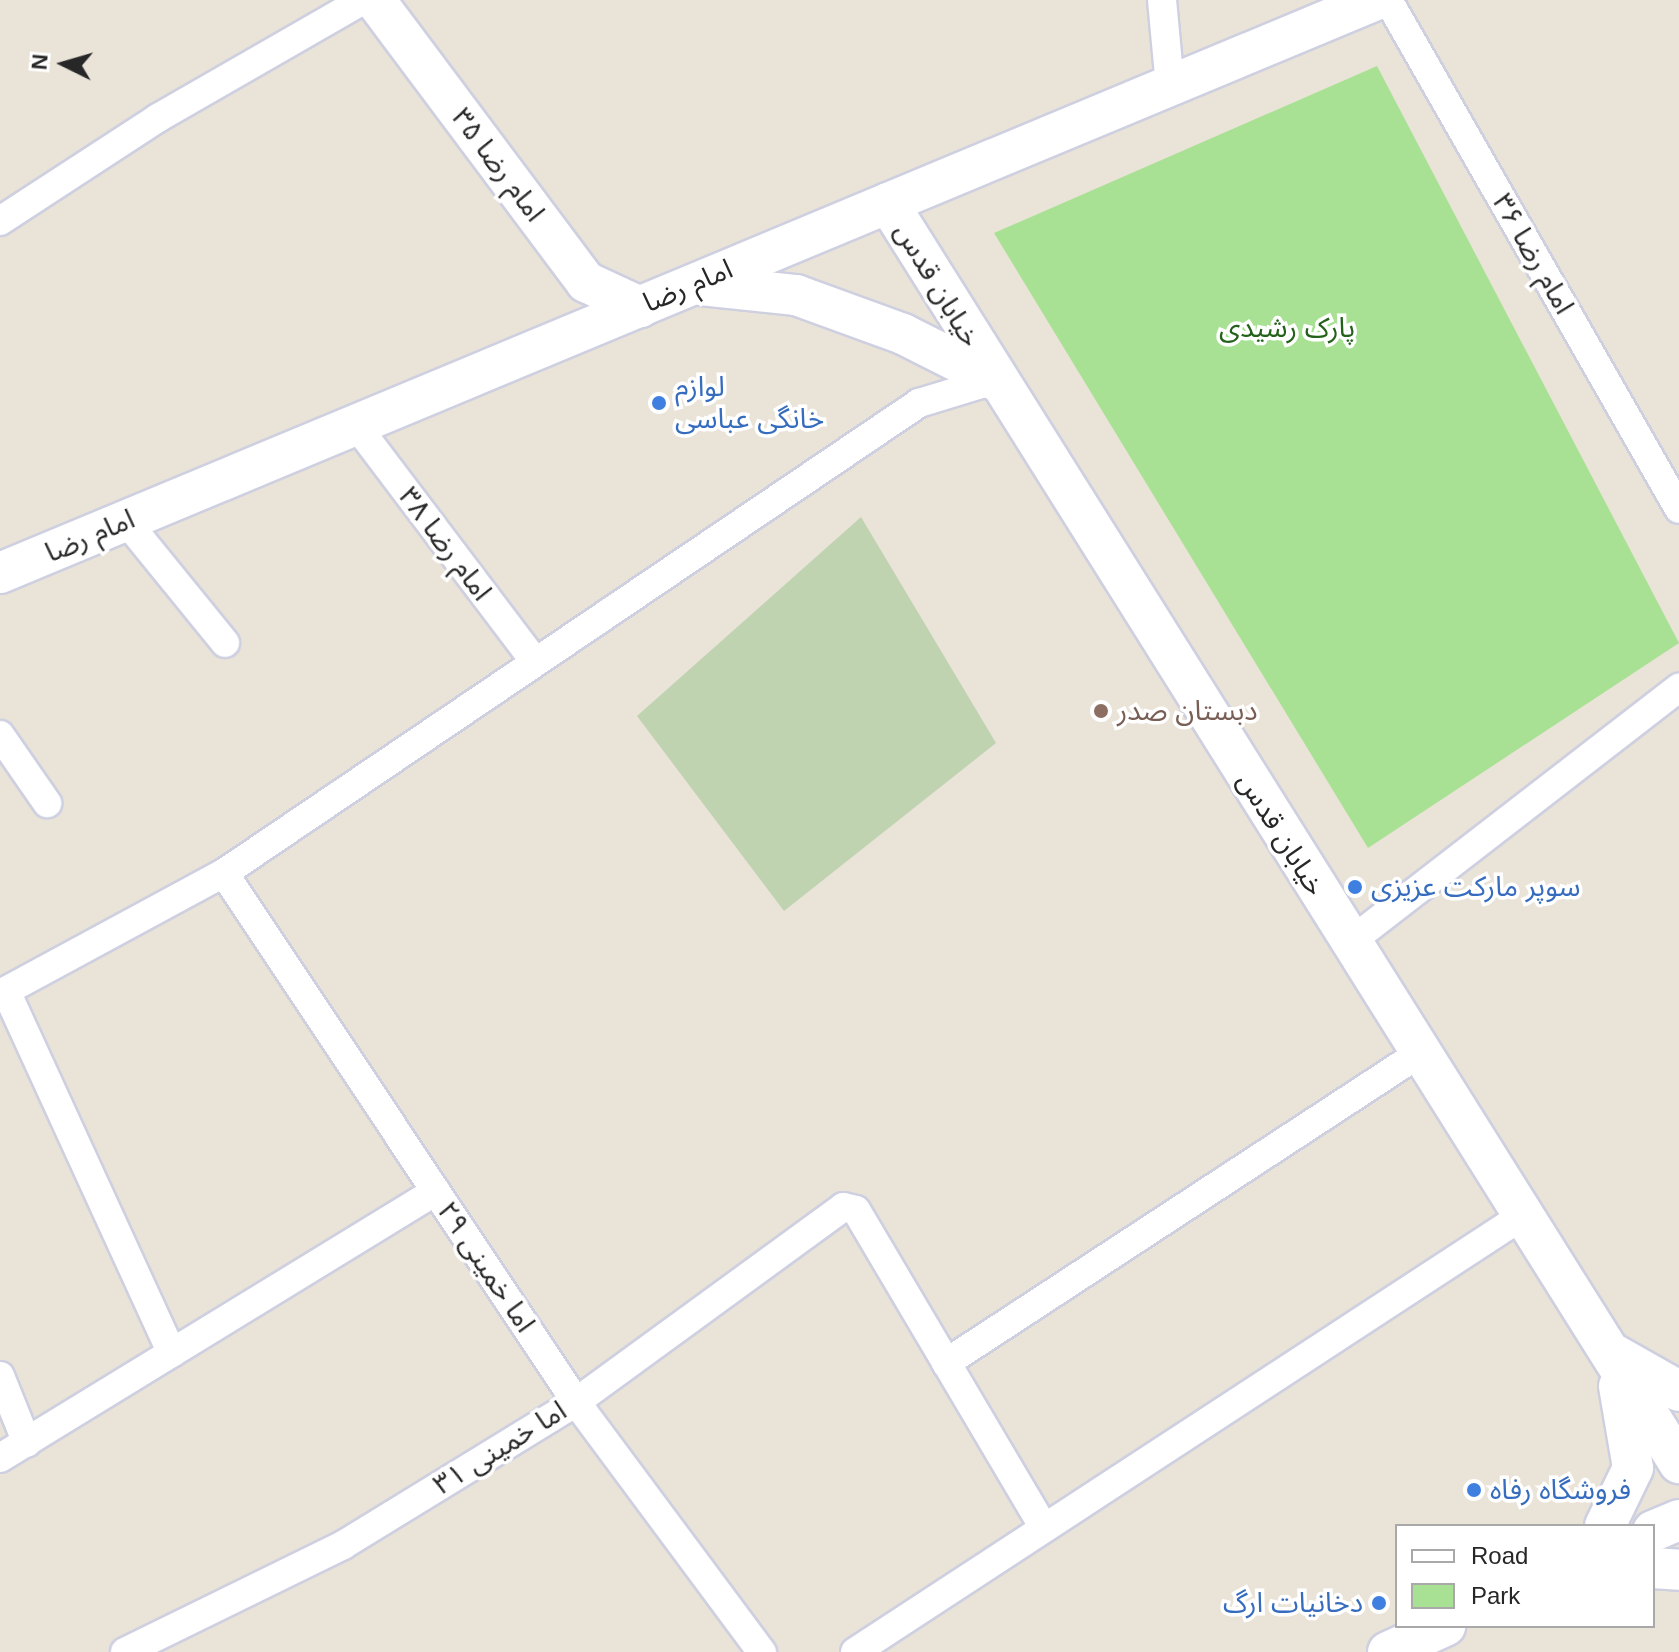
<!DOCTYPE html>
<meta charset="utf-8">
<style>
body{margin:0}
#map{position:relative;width:1679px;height:1652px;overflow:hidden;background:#eae3d8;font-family:Arial,"Noto Sans Arabic",sans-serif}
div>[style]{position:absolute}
.green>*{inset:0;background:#a9e194}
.cemetery>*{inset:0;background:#bfd3b0}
.roads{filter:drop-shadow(2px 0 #ced0e0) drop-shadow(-2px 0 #ced0e0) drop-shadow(0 2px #ced0e0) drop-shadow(0 -2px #ced0e0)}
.street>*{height:28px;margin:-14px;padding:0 14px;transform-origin:14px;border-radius:14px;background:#fff}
.secondary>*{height:40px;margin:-20px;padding:0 20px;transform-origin:20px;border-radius:20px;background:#fff}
.dots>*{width:22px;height:22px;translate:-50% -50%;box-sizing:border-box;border:4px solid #fff;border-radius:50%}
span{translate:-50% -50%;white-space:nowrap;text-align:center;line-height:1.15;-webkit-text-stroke:7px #fff;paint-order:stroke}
.street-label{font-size:28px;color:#272727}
.park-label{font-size:28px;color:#24611a}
.shop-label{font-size:28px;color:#366cbe}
.left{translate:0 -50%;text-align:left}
.right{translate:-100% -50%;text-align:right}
.education-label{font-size:28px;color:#785e54}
.legend{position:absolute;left:1395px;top:1524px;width:260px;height:104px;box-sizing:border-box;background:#fff;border:2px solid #a9a9a9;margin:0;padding:10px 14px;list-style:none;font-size:24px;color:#272727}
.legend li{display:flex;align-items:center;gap:16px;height:40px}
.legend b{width:40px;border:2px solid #a9a9a9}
.north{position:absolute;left:24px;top:24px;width:80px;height:80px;-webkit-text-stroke:6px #fff;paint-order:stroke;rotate:275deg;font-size:22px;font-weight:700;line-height:32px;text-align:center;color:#272727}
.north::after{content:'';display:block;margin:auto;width:28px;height:36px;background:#272727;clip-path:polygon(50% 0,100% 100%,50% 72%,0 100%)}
</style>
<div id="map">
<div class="green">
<div style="clip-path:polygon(1377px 66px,1679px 643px,1368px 848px,994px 233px)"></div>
</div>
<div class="cemetery">
<div style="clip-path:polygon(861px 517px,996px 743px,784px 911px,637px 716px)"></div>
</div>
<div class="roads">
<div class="street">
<div style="left:1162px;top:0;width:86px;rotate:84.7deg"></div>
<div style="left:1388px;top:0;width:586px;rotate:60.24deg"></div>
<div style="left:0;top:221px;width:189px;rotate:-33.1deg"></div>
<div style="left:158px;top:118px;width:237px;rotate:-29.9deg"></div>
<div style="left:356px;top:425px;width:297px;rotate:52.9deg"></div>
<div style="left:126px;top:521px;width:157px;rotate:50.9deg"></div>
<div style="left:0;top:735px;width:83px;rotate:55.3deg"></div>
<div style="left:224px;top:873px;width:635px;rotate:56.36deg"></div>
<div style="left:576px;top:1402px;width:312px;rotate:53.4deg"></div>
<div style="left:1350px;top:942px;width:416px;rotate:-37.7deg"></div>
<div style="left:6px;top:991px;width:398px;rotate:65.4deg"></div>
<div style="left:0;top:994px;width:255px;rotate:-28.4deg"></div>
<div style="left:224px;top:873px;width:839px;rotate:-34.07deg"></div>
<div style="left:919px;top:403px;width:78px;rotate:-17deg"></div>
<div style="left:946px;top:1363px;width:566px;rotate:-33.19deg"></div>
<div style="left:0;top:1376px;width:72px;rotate:68.1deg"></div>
<div style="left:0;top:1458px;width:511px;rotate:-31.48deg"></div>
<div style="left:125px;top:1652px;width:243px;rotate:-26.1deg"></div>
<div style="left:343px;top:1545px;width:273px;rotate:-31.5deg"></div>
<div style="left:576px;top:1402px;width:331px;rotate:-36.1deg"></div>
<div style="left:843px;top:1207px;width:13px;rotate:13deg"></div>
<div style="left:856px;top:1210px;width:369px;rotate:59.4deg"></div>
<div style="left:855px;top:1652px;width:797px;rotate:-33.17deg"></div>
</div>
<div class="secondary">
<div style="left:375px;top:0;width:352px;rotate:53.2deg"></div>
<div style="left:586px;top:282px;width:60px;rotate:24.8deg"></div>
<div style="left:888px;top:203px;width:1488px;rotate:57.88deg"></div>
<div style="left:701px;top:285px;width:96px;rotate:6deg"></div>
<div style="left:796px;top:295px;width:114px;rotate:20deg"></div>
<div style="left:903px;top:334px;width:102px;rotate:26.8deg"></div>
<div style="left:0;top:573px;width:1491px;rotate:-22.61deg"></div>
<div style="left:1615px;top:1355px;width:73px;rotate:29.4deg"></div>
<div style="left:1605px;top:1526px;width:64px;rotate:-64.2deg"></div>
<div style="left:1633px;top:1468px;width:83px;rotate:-99.7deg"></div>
<div style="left:1653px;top:1531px;width:28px;rotate:-23deg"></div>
<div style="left:1653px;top:1568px;width:26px;rotate:4deg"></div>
<div style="left:1388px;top:1652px;width:63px;rotate:-24.5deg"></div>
</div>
</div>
<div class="dots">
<div style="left:659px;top:403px;background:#3f7fe0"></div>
<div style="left:1101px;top:711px;background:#8d6e63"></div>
<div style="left:1355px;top:887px;background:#3f7fe0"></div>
<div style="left:1474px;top:1490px;background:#3f7fe0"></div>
<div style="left:1379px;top:1603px;background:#3f7fe0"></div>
</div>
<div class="street-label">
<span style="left:498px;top:165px;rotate:53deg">امام رضا ۳۵</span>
<span style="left:1533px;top:254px;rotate:60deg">امام رضا ۳۶</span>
<span style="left:937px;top:285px;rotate:59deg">خیابان قدس</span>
<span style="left:688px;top:286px;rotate:-23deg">امام رضا</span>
<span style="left:90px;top:536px;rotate:-23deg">امام رضا</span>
<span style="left:445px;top:544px;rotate:53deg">امام رضا ۳۸</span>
<span style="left:1281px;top:834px;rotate:58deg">خیابان قدس</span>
<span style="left:486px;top:1267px;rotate:56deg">اما خمینی ٢٩</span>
<span style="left:500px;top:1448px;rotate:-32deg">اما خمینی ٣١</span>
</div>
<div class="park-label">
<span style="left:1287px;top:328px">پارک رشیدی</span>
</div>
<div class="shop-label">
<span class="left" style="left:675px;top:403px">لوازم<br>خانگی عباسی</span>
<span class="left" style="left:1371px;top:887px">سوپر مارکت عزیزی</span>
<span class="left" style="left:1490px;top:1490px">فروشگاه رفاه</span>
<span class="right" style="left:1363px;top:1603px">دخانیات ارگ</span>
</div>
<div class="education-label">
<span class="left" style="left:1117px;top:711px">دبستان صدر</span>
</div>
<ul class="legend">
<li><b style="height:10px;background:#fff"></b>Road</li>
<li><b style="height:22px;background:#a9e194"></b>Park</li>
</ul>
<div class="north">N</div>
</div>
